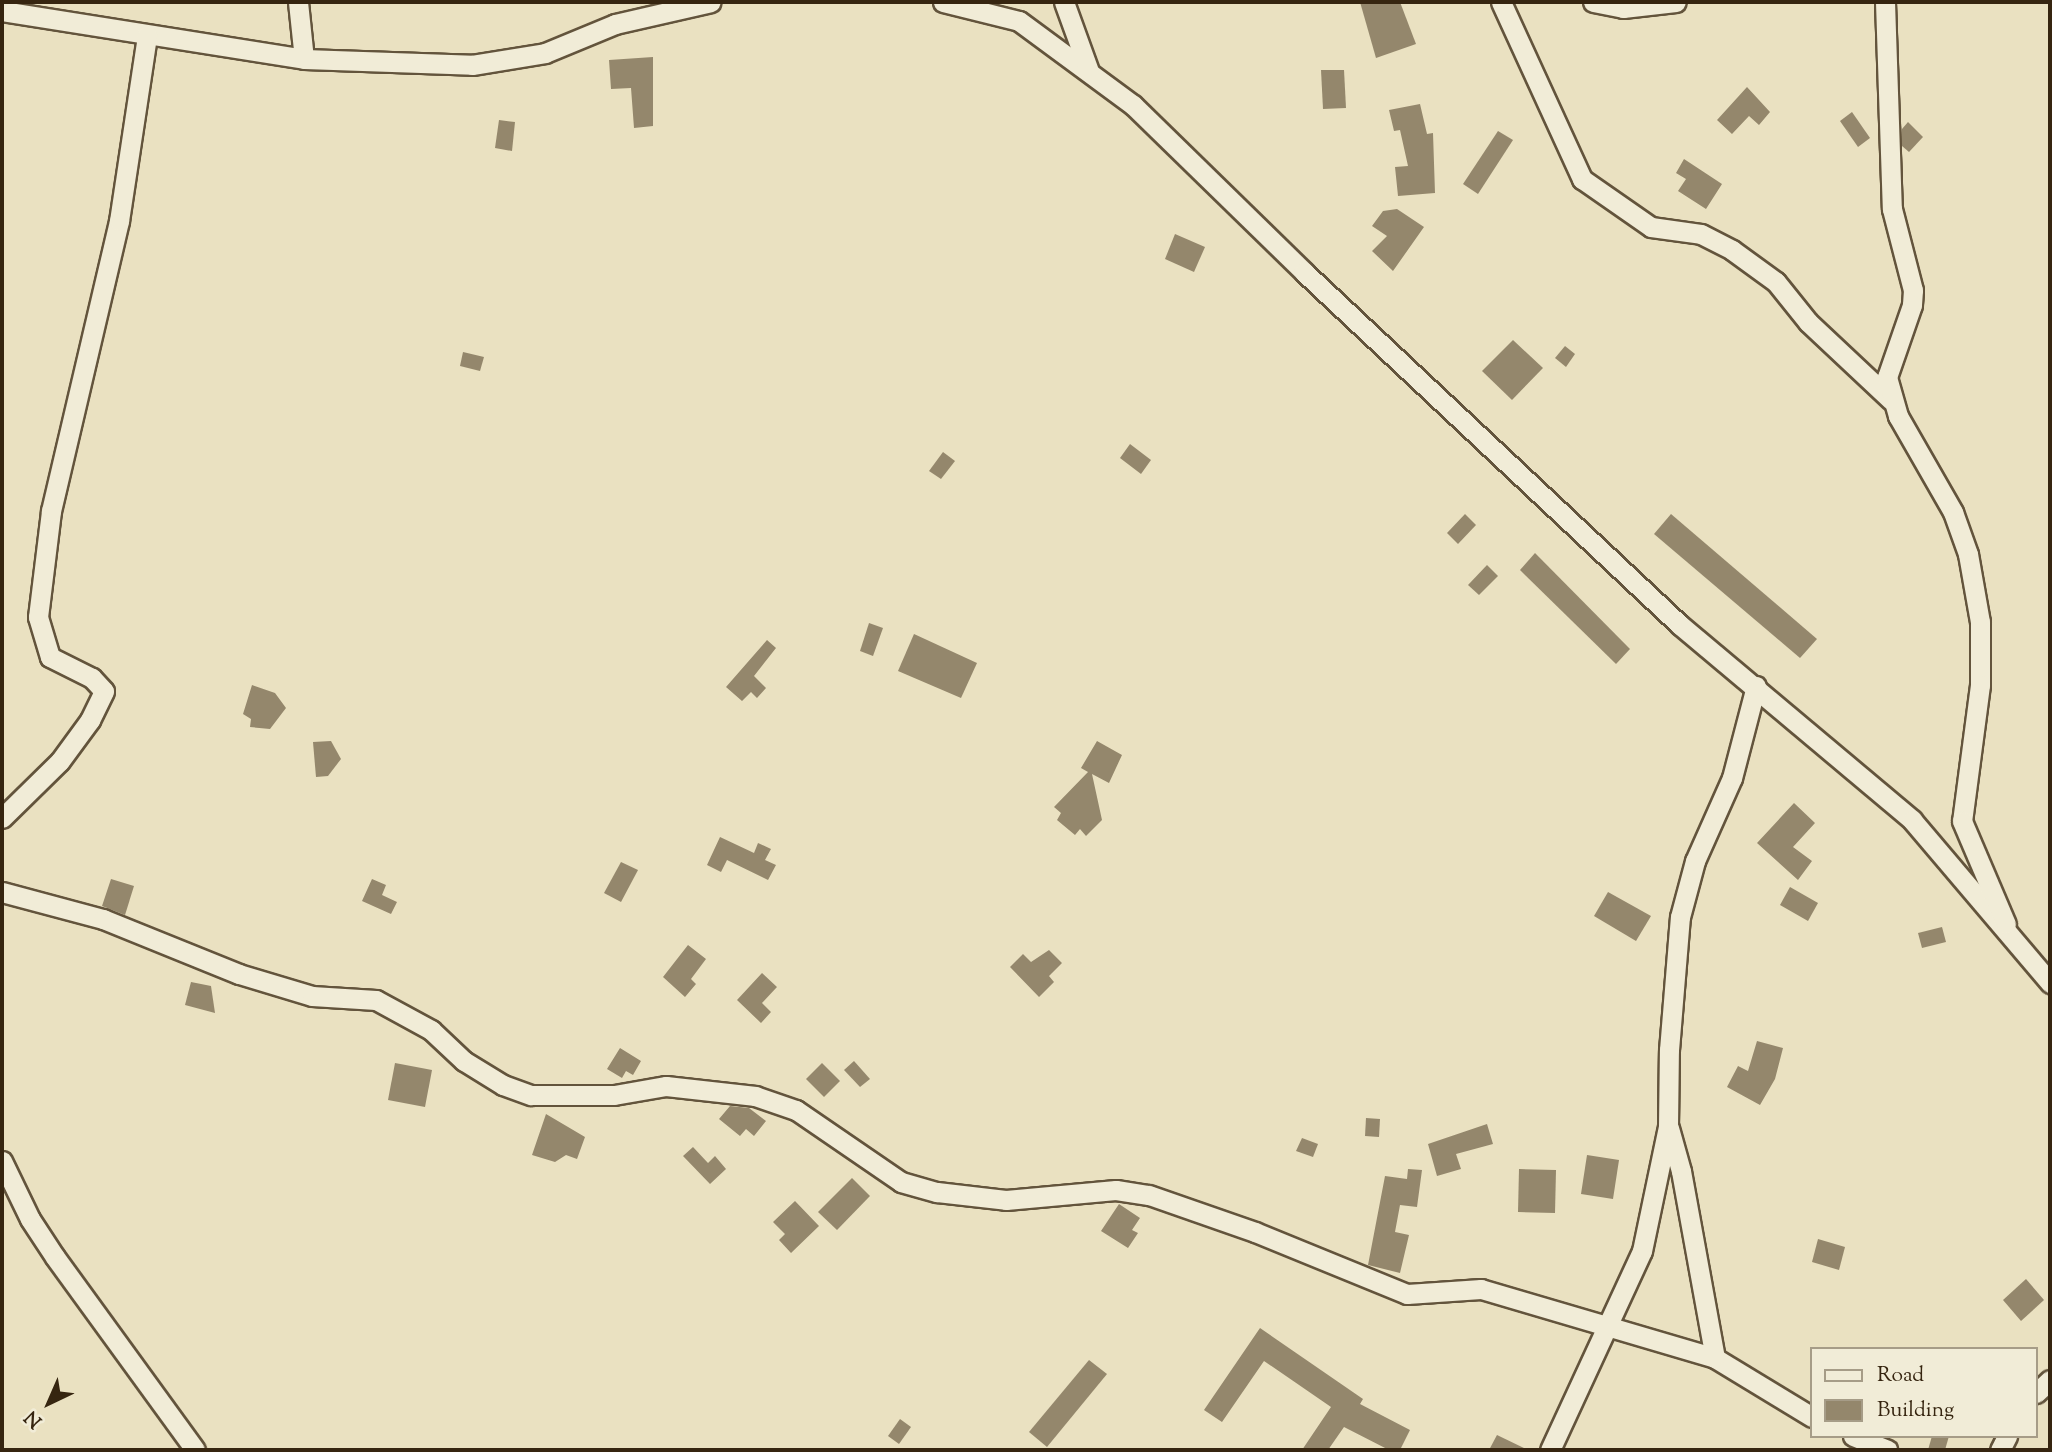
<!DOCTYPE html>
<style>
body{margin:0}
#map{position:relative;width:2052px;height:1452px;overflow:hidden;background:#eae1c1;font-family:"Sorts Mill Goudy",serif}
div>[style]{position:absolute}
.building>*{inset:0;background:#94876c}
.roads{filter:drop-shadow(2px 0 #63543c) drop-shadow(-2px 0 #63543c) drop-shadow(0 2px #63543c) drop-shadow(0 -2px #63543c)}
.minor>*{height:19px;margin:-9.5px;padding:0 9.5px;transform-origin:9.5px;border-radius:9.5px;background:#f1ecd7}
span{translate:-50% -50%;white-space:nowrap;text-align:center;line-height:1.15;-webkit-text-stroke:5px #f1ecd7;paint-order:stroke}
.frame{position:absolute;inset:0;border:4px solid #362510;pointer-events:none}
.legend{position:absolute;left:1810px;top:1347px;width:228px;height:91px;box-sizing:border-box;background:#f1ecd7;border:2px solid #a69c87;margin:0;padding:9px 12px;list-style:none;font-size:21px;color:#362510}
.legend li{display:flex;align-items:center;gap:14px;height:35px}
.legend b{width:35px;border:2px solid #a69c87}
.north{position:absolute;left:14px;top:1368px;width:70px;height:70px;-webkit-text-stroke:5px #f1ecd7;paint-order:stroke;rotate:224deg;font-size:19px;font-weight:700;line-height:28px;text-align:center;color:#362510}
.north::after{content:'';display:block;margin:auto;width:24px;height:32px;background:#362510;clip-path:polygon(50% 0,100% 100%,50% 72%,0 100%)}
</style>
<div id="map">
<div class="building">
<div style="clip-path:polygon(1360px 2px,1400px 2px,1416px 44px,1376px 58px)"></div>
<div style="clip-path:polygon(653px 57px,653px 126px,634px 128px,631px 88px,611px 89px,609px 60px)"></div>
<div style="clip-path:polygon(1321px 70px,1344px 70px,1346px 108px,1323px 109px)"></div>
<div style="clip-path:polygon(1747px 87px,1770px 112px,1759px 125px,1749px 116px,1732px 134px,1717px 120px)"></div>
<div style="clip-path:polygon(1420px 104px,1427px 134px,1433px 133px,1435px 193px,1398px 196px,1395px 167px,1408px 166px,1400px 130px,1394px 131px,1389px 110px)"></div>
<div style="clip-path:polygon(1852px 112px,1870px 138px,1858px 147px,1840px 121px)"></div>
<div style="clip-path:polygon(499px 120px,515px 122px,512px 151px,495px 148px)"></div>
<div style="clip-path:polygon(1908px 122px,1923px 137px,1909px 152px,1902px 146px,1902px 129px)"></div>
<div style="clip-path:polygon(1498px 131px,1513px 140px,1478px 194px,1463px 184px)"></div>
<div style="clip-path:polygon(1684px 159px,1722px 184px,1706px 209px,1678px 191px,1686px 179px,1676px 173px)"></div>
<div style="clip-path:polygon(1397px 209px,1424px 227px,1393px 271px,1372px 251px,1387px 236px,1372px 226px,1383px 211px)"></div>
<div style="clip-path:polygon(1175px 234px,1205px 247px,1194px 272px,1165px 259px)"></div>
<div style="clip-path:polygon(1513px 340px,1543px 368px,1512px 400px,1482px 371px)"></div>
<div style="clip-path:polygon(1565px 346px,1575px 354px,1566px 367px,1555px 358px)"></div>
<div style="clip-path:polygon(463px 352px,484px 357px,480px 371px,460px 366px)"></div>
<div style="clip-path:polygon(1130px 444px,1151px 460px,1141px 474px,1120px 458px)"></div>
<div style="clip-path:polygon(943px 452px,955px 461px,941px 479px,929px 471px)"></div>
<div style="clip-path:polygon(1465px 514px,1476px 525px,1458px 544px,1447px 533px)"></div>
<div style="clip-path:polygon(1671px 514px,1817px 639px,1800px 658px,1654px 534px)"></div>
<div style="clip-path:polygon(1535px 553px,1630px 649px,1616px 664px,1520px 570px)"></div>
<div style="clip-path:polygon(1487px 565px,1498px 576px,1479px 595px,1468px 585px)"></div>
<div style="clip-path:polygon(869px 623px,883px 628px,873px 656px,860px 651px)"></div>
<div style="clip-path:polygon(914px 634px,977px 663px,961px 698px,898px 671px)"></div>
<div style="clip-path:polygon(767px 640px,776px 648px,754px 676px,766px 688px,757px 698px,751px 692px,742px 701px,726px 687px)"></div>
<div style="clip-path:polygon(252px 685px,275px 693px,286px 708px,270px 729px,250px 727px,251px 719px,243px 714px)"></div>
<div style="clip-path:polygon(331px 741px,341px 759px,328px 776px,316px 777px,313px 742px)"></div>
<div style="clip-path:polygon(1097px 741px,1122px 755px,1109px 783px,1092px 774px,1102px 820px,1086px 836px,1080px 829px,1075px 835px,1057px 820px,1061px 813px,1054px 807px,1088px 772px,1081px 768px)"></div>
<div style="clip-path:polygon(1794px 803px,1815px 823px,1793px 847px,1812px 861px,1798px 880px,1757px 843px)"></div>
<div style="clip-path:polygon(720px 837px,754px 853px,758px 843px,771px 849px,765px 860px,776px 865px,768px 880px,727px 860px,721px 872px,707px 865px)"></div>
<div style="clip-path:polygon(621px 862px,638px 870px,621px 902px,604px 893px)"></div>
<div style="clip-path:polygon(111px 879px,134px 886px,125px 915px,102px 906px)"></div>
<div style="clip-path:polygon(372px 879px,386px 885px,382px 895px,397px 902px,391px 914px,362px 901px)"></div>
<div style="clip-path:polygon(1790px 887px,1818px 903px,1808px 921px,1780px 905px)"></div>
<div style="clip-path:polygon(1608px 892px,1651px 916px,1636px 941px,1594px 916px)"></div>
<div style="clip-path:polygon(1942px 927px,1946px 942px,1922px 948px,1918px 933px)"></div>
<div style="clip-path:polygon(688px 945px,706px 959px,691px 979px,696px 984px,685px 997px,663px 977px)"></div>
<div style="clip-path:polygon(1049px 950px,1062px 963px,1049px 976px,1054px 982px,1039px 997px,1010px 967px,1023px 954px,1031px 962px)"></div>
<div style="clip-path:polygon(762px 973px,777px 987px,762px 1003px,771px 1012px,761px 1023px,737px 1000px)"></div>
<div style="clip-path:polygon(191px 982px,211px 986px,215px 1013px,185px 1005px)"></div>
<div style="clip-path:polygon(1757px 1041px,1783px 1048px,1775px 1079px,1760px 1105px,1727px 1087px,1738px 1066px,1748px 1071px)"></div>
<div style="clip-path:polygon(620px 1048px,641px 1061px,633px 1075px,626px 1071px,622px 1078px,607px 1069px)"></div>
<div style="clip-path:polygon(854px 1061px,870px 1079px,860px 1087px,844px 1070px)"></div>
<div style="clip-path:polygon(395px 1063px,432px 1070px,425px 1107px,388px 1100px)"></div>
<div style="clip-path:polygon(822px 1063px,840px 1081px,824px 1097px,806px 1079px)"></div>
<div style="clip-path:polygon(730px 1106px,749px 1108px,766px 1121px,754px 1136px,746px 1129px,740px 1136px,719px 1119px)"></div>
<div style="clip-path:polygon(546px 1114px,585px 1137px,577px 1159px,566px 1155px,555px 1162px,532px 1155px)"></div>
<div style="clip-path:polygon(1366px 1118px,1380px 1119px,1379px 1137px,1365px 1136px)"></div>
<div style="clip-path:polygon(1487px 1124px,1493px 1144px,1456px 1154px,1461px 1169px,1437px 1176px,1428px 1144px)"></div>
<div style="clip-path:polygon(1302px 1138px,1318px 1144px,1313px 1157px,1296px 1151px)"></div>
<div style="clip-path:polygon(693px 1147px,708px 1163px,715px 1156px,726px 1169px,710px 1184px,683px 1156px)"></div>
<div style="clip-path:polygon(1587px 1155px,1619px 1160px,1613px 1199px,1581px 1194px)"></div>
<div style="clip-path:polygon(1408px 1169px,1422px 1170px,1417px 1207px,1400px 1205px,1395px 1232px,1409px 1235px,1400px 1273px,1368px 1265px,1385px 1176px,1407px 1179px)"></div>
<div style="clip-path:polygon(1519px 1169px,1556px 1170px,1555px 1213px,1518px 1212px)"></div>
<div style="clip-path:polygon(852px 1178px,870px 1196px,837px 1230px,818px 1212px)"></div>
<div style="clip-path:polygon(795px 1201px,819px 1226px,791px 1253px,779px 1240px,785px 1234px,773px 1222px)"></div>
<div style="clip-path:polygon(1119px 1204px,1140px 1218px,1132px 1230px,1138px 1233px,1128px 1248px,1101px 1231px)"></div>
<div style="clip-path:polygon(1818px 1239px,1845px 1247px,1839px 1270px,1812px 1262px)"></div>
<div style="clip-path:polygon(2026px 1279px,2044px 1300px,2021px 1321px,2003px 1300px)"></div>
<div style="clip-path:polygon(1260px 1328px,1363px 1399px,1360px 1404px,1410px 1430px,1400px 1450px,1389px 1450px,1344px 1427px,1328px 1450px,1302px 1450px,1331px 1407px,1264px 1361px,1222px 1422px,1204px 1410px)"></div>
<div style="clip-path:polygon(1089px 1360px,1107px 1374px,1047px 1447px,1029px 1432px)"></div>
<div style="clip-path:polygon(900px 1419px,911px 1427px,899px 1444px,888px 1436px)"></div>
<div style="clip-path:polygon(1497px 1435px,1528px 1450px,1489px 1450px)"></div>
<div style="clip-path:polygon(1932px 1436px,1949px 1436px,1945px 1450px,1928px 1450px)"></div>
</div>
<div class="roads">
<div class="minor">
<div style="left:298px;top:2px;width:57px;rotate:84deg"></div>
<div style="left:943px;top:2px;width:78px;rotate:14deg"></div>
<div style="left:1019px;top:21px;width:142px;rotate:36.4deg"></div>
<div style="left:1133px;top:105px;width:239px;rotate:44.3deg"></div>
<div style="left:1304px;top:272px;width:516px;rotate:43.19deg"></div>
<div style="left:1680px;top:625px;width:303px;rotate:40deg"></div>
<div style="left:1912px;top:820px;width:214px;rotate:49.7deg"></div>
<div style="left:1064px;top:2px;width:73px;rotate:70.1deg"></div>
<div style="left:1501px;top:2px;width:195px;rotate:65.4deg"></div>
<div style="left:1582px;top:179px;width:84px;rotate:34.8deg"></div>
<div style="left:1651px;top:227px;width:50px;rotate:8deg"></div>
<div style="left:1701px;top:234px;width:35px;rotate:27deg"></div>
<div style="left:1732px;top:250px;width:54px;rotate:36deg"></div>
<div style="left:1776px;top:282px;width:51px;rotate:51.3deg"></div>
<div style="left:1808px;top:322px;width:114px;rotate:43.2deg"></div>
<div style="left:1593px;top:2px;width:31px;rotate:11deg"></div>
<div style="left:1623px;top:8px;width:53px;rotate:-6.5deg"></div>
<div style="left:1885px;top:2px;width:207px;rotate:88.1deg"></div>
<div style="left:1892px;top:209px;width:84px;rotate:75.5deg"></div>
<div style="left:1913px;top:290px;width:15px;rotate:94deg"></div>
<div style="left:1912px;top:305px;width:76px;rotate:109.1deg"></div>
<div style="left:1887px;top:377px;width:41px;rotate:74.2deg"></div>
<div style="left:1898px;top:416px;width:111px;rotate:60.2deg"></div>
<div style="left:1953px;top:512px;width:45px;rotate:70.3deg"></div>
<div style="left:1968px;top:554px;width:69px;rotate:80deg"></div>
<div style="left:1980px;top:622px;width:63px;rotate:90deg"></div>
<div style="left:1980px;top:685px;width:137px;rotate:97.5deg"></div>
<div style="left:1962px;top:821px;width:112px;rotate:66.9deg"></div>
<div style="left:2px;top:11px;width:306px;rotate:9deg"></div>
<div style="left:304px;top:59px;width:168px;rotate:2deg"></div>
<div style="left:472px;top:65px;width:74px;rotate:-9.3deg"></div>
<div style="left:545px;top:53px;width:76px;rotate:-22.5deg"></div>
<div style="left:615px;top:24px;width:98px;rotate:-12.9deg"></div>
<div style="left:2px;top:818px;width:81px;rotate:-44.5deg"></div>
<div style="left:60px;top:761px;width:51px;rotate:-53.8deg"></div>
<div style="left:90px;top:720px;width:32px;rotate:-64deg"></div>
<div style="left:104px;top:691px;width:18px;rotate:-133deg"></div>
<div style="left:92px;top:678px;width:47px;rotate:-153.4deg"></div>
<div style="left:50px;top:657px;width:42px;rotate:-106.7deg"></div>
<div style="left:38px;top:617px;width:107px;rotate:-83deg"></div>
<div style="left:51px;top:511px;width:298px;rotate:-76.8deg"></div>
<div style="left:119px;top:221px;width:188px;rotate:-81.4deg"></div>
<div style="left:2px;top:892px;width:105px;rotate:15deg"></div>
<div style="left:103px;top:919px;width:147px;rotate:22deg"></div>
<div style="left:239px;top:974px;width:76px;rotate:16.8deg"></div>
<div style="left:312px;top:996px;width:64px;rotate:3.6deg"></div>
<div style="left:376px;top:1000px;width:63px;rotate:28.6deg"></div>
<div style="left:431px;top:1030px;width:45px;rotate:43.2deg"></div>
<div style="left:464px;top:1061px;width:46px;rotate:31.6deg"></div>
<div style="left:503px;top:1085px;width:30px;rotate:20deg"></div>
<div style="left:531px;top:1095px;width:83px"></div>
<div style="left:614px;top:1095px;width:53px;rotate:-9.8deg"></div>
<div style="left:666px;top:1086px;width:90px;rotate:6.4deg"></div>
<div style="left:755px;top:1096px;width:43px;rotate:18.9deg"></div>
<div style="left:796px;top:1110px;width:127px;rotate:34.4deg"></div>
<div style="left:901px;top:1182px;width:37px;rotate:16deg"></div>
<div style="left:937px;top:1192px;width:69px;rotate:6.6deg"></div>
<div style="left:1006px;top:1200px;width:110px;rotate:-5.2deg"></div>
<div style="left:1116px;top:1190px;width:33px;rotate:9deg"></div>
<div style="left:1149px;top:1195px;width:112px;rotate:19.2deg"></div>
<div style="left:1255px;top:1232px;width:164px;rotate:22.2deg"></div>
<div style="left:1407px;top:1294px;width:74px;rotate:-3.9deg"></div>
<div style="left:1481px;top:1289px;width:244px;rotate:16.4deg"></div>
<div style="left:1715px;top:1358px;width:114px;rotate:31.3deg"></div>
<div style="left:1669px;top:1128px;width:45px;rotate:74.4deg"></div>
<div style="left:1681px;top:1171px;width:190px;rotate:79.7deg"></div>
<div style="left:2px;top:1161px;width:64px;rotate:64.2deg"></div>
<div style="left:30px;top:1219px;width:45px;rotate:56.7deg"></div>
<div style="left:55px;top:1257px;width:238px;rotate:54deg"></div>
<div style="left:2036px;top:1393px;width:19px;rotate:-43deg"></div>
<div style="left:1853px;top:1436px;width:37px;rotate:22deg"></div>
<div style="left:1550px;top:1450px;width:219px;rotate:-65.2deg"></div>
<div style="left:1642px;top:1251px;width:127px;rotate:-78.2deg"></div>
<div style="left:1668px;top:1127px;width:77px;rotate:-89.3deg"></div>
<div style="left:1669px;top:1050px;width:133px;rotate:-85.3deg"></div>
<div style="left:1680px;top:917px;width:58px;rotate:-75deg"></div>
<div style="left:1695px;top:861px;width:91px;rotate:-66deg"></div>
<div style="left:1732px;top:778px;width:95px;rotate:-75.4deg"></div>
<div style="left:2000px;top:1450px;width:16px;rotate:-63deg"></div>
</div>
</div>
<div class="frame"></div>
<ul class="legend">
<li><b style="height:9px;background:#f1ecd7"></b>Road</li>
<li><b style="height:19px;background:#94876c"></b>Building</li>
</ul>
<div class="north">N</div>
</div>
